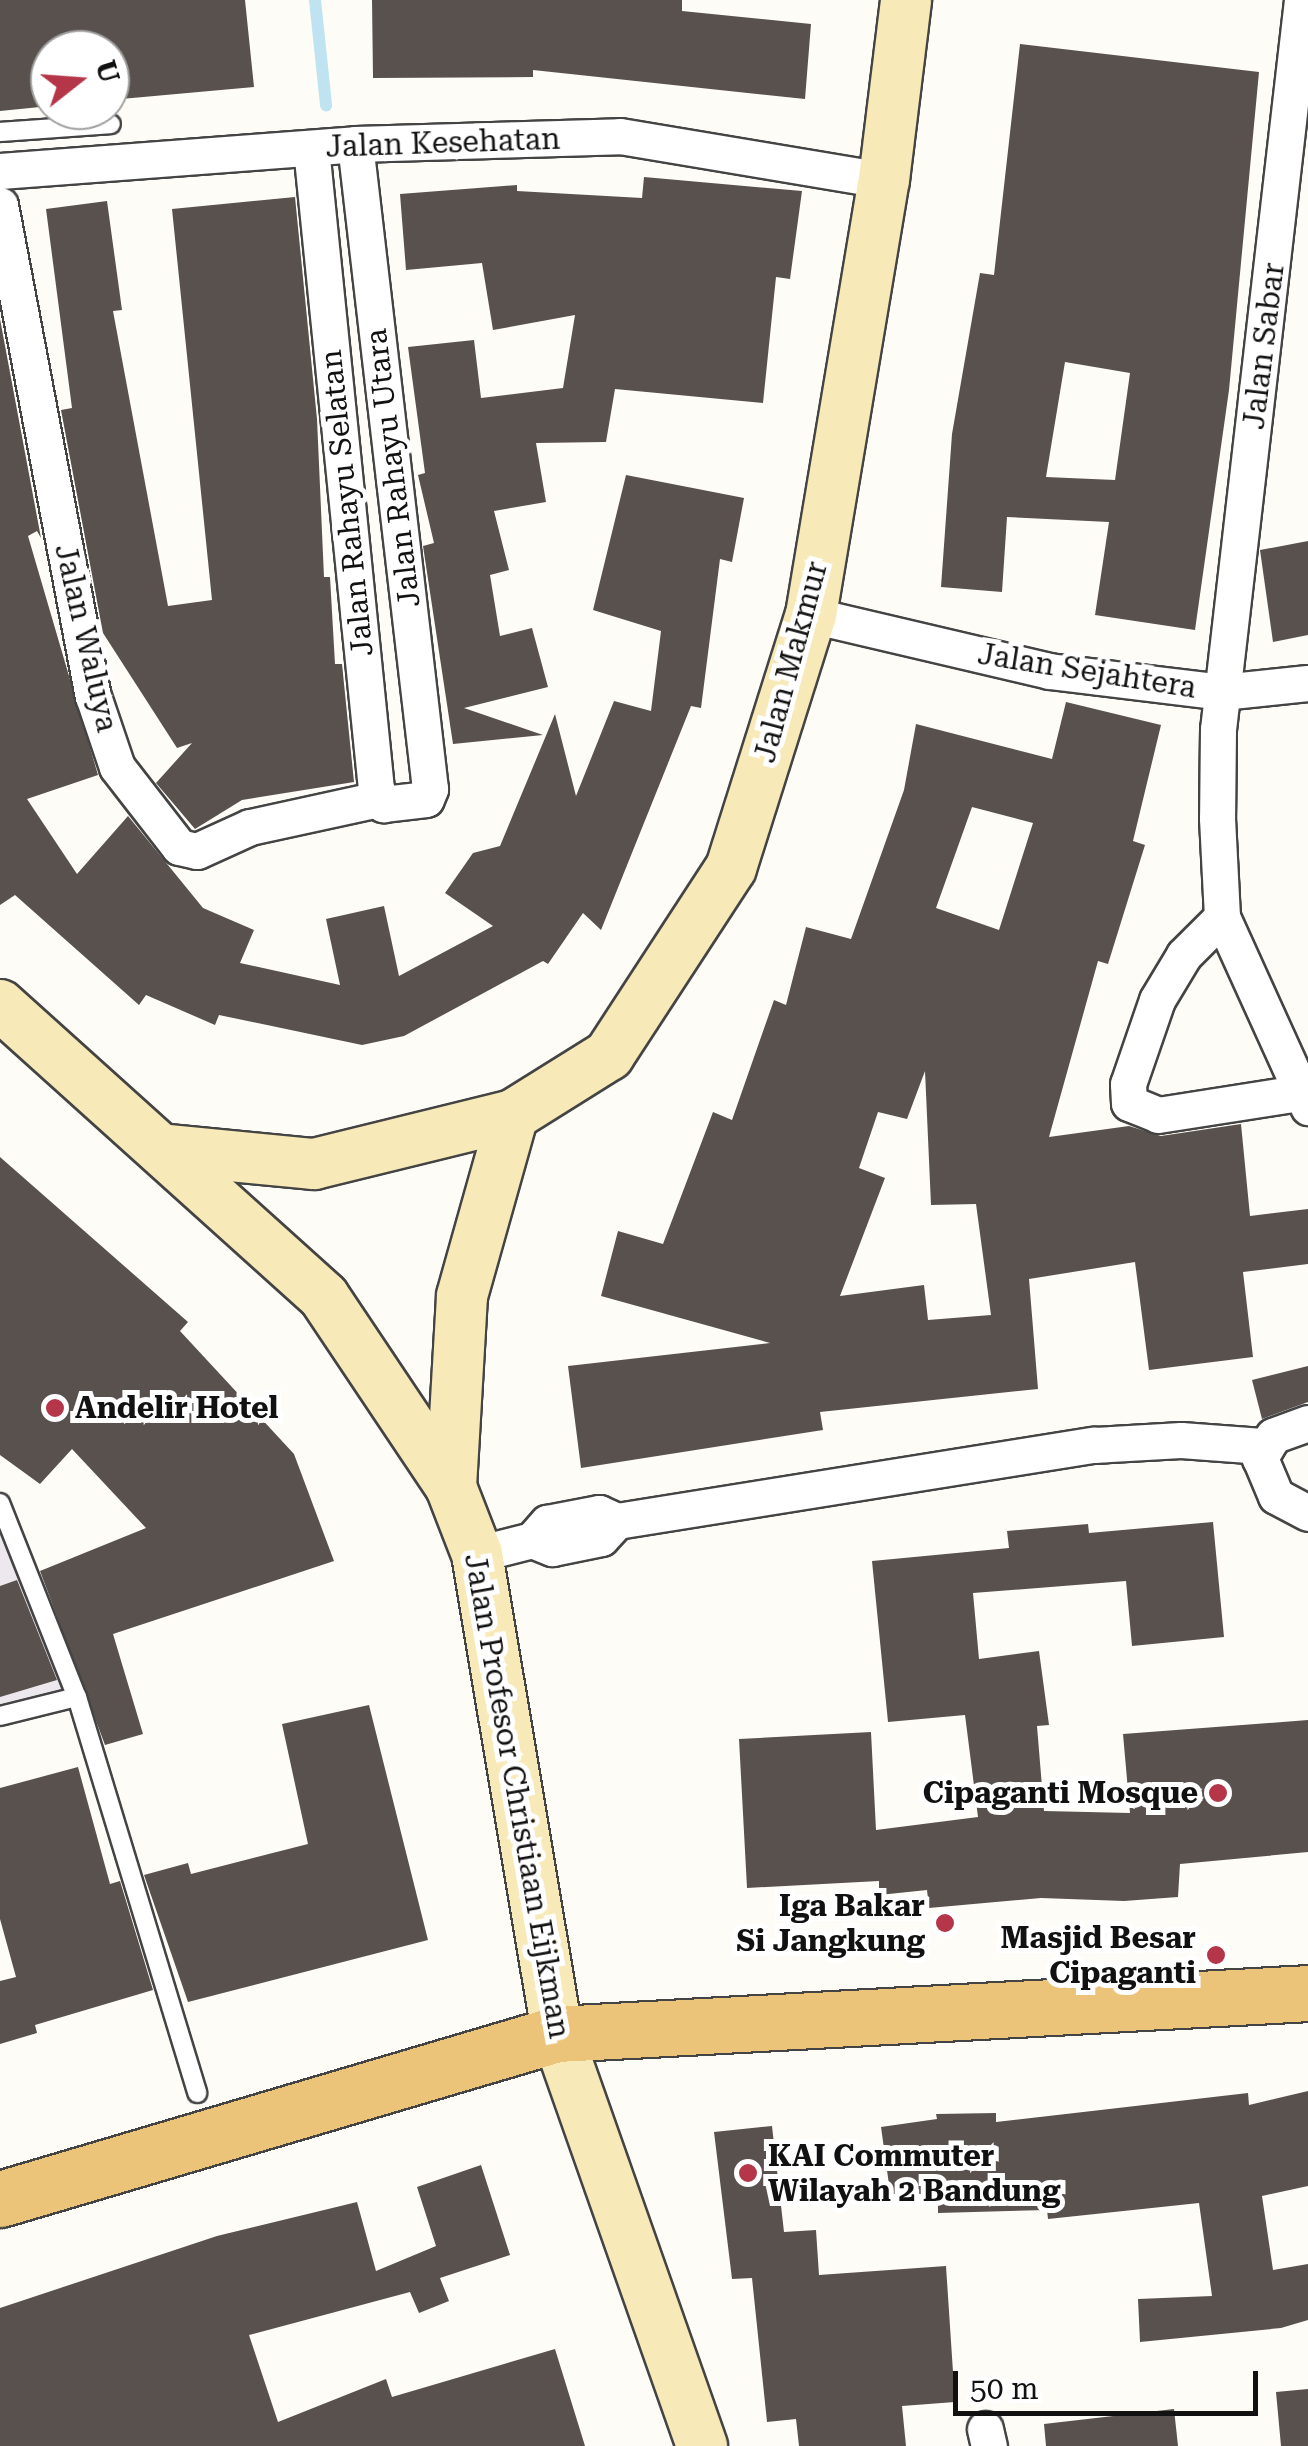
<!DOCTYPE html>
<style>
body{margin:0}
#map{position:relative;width:1308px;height:2446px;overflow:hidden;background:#fefcf6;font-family:"Roboto Serif",serif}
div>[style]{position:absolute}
.industrial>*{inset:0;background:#ede7ee}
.stream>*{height:12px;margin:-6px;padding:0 6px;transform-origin:6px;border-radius:6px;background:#bfe3f1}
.building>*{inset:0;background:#59514e}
.roads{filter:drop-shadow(2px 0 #444) drop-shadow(-2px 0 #444) drop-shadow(0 2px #444) drop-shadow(0 -2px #444)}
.lane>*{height:18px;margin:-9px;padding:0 9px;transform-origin:9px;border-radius:9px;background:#fff}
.street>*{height:35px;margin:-17.5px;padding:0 17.5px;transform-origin:17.5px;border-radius:17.5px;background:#fff}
.secondary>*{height:50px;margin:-25px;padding:0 25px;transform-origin:25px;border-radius:25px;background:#f7eab8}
.primary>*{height:55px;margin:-27.5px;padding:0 27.5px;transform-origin:27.5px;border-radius:27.5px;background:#ebc479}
.dots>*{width:28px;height:28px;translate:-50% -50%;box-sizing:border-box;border:5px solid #fff;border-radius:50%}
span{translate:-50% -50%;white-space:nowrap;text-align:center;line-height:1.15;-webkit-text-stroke:10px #fff;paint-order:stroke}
.street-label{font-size:30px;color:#111}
.poi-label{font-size:30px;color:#111;font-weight:700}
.left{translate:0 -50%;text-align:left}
.right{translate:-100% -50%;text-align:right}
.north{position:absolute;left:30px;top:30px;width:100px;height:100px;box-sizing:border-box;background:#fff;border:2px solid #a0a0a0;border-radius:50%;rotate:73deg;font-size:28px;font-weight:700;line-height:40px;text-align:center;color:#111}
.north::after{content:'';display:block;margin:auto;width:35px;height:45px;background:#b43648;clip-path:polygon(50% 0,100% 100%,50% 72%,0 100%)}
.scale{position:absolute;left:953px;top:2371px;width:305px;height:45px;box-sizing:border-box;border:5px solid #111;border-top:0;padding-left:12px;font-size:30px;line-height:35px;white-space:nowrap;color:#111;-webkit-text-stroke:8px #fff;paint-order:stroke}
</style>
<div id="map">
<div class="industrial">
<div style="clip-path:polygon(0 1514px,77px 1690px,0 1712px)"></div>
</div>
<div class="stream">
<div style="left:315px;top:0;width:106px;rotate:84deg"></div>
</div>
<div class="building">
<div style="clip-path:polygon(0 0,245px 0,254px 87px,110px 100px,110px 50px,50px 50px,50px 106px,0 111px)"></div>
<div style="clip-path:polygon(372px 0,682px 0,682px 11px,811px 24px,805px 99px,533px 70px,533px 77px,373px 78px)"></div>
<div style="clip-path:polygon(evenodd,1020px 44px,1259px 72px,1229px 390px,1195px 630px,1095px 615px,1109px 522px,1007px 517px,1002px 592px,941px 587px,952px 434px,980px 273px,994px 275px,1020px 44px,1065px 362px,1130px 373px,1115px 480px,1046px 477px,1065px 362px)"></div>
<div style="clip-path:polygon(644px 177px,802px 191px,790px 279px,776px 277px,763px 403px,615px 389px,606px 442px,536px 443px,546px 502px,494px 511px,509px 570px,490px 575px,500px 636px,532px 628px,548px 687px,464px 708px,543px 735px,453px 744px,423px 546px,434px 543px,418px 475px,425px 473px,408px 347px,474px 340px,481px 398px,563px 388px,575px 315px,493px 330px,482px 263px,406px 270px,400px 194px,517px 185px,517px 191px,642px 198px)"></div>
<div style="clip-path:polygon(295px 197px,317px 419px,324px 577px,330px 577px,335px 664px,342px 664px,354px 782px,242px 800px,195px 829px,156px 783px,192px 743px,177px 748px,103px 633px,61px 410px,72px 408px,46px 209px,107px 201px,122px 310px,113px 311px,168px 606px,212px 600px,172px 209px)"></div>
<div style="clip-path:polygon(0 319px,41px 538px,37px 531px,28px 536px,98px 775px,27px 799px,77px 874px,128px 816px,203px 908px,254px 930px,240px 963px,340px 985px,326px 919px,384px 906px,399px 976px,493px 926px,445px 893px,473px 853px,500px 846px,555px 714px,576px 796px,614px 701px,651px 711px,661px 631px,593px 610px,626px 475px,744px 498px,732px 562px,720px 559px,701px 708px,691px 706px,601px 930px,583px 913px,548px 964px,543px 961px,404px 1036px,362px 1045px,219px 1015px,215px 1025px,146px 995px,139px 1005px,15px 895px,0 905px)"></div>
<div style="clip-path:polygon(1308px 541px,1308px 635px,1273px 642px,1260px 550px)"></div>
<div style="clip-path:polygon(evenodd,1066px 702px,1161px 725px,1133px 841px,1145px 845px,1108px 964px,1098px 961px,1049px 1137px,1129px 1126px,1161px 1136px,1241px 1124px,1250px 1216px,1308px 1209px,1308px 1264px,1243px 1272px,1253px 1357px,1149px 1370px,1135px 1262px,1029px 1279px,1038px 1389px,820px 1412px,823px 1430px,581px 1468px,568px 1366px,770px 1343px,601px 1296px,618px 1231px,663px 1244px,713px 1112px,732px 1120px,774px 1000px,786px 1005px,806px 927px,851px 939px,904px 790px,916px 724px,1052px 759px,1066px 702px,972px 807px,1033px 823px,999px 930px,936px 908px,972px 807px,1066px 702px,925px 1071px,931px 1205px,976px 1204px,991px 1315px,928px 1320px,924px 1285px,840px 1296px,885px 1178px,859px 1168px,878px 1112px,907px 1119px,925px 1071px)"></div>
<div style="clip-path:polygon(0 1157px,188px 1322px,180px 1331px,294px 1454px,334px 1561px,113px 1634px,143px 1734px,105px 1745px,40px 1571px,146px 1528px,72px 1449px,40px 1484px,0 1455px)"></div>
<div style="clip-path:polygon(1308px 1366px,1308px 1402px,1262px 1419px,1252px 1380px)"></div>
<div style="clip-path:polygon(1213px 1522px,1224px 1637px,1132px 1646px,1126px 1581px,973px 1593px,979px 1659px,1039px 1651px,1049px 1725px,1037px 1726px,1044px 1811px,1130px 1813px,1123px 1734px,1308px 1720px,1308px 1852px,1180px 1864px,1178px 1897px,1124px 1901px,1041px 1898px,929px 1908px,927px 1890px,879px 1895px,879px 1881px,747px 1888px,739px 1739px,871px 1732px,876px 1830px,978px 1817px,965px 1715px,888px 1722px,872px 1561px,1009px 1548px,1007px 1531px,1088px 1524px,1089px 1533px)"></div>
<div style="clip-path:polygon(17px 1580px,57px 1680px,0 1697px,0 1586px)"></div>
<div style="clip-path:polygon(369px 1705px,428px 1940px,188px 2002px,144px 1875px,188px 1863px,191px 1874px,308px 1844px,282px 1724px)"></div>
<div style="clip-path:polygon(78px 1767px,110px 1884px,120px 1881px,153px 1990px,35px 2025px,37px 2033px,0 2044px,0 1981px,16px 1977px,0 1919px,0 1788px)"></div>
<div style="clip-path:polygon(1308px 2091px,1308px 2186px,1262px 2196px,1273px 2270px,1308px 2264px,1308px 2320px,1281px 2328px,1140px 2342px,1138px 2299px,1212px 2296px,1199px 2203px,1048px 2219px,1047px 2210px,938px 2213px,938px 2192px,891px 2199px,881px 2127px,937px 2119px,936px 2114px,996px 2113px,996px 2122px,1248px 2093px,1249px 2105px)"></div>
<div style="clip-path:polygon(772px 2126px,784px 2232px,816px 2230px,819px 2275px,946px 2266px,955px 2402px,902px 2406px,906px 2446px,799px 2446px,796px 2419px,767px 2422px,752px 2278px,732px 2279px,714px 2132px)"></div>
<div style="clip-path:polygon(481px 2165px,510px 2255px,440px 2278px,449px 2301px,419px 2313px,410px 2292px,249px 2335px,278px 2422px,386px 2379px,392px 2397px,555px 2349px,585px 2446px,0 2446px,0 2308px,217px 2236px,357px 2202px,376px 2271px,436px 2246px,417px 2187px)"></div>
<div style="clip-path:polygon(1308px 2389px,1308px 2446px,1281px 2446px,1276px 2392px)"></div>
<div style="clip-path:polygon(1174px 2409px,1178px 2446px,1046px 2446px,1044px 2424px)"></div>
</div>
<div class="roads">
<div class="lane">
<div style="left:0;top:132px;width:111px;rotate:-4.1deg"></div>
<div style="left:0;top:1503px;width:209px;rotate:68.4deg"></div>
<div style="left:77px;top:1697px;width:414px;rotate:73.1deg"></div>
<div style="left:0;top:1716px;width:79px;rotate:-13.9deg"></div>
</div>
<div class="street">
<div style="left:1302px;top:0;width:734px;rotate:96.57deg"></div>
<div style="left:1218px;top:729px;width:89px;rotate:90.6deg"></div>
<div style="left:1217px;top:818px;width:99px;rotate:87.1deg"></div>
<div style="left:1222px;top:917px;width:209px;rotate:65.6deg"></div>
<div style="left:311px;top:148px;width:644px;rotate:84.21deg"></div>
<div style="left:376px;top:789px;width:17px;rotate:65deg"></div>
<div style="left:383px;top:804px;width:43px;rotate:-6.6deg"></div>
<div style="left:426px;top:799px;width:11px;rotate:-68deg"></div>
<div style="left:430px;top:789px;width:649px;rotate:-96.63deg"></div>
<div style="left:0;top:171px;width:356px;rotate:-4.3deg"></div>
<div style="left:355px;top:144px;width:265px;rotate:-1.7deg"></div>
<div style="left:620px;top:136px;width:268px;rotate:9.5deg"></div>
<div style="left:0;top:205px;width:500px;rotate:79.3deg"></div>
<div style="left:93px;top:696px;width:75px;rotate:71.3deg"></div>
<div style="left:117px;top:767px;width:101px;rotate:52.2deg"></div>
<div style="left:179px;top:847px;width:18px;rotate:13deg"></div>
<div style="left:197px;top:851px;width:58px;rotate:-24.4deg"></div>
<div style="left:250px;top:827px;width:131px;rotate:-12.3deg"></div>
<div style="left:811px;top:615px;width:244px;rotate:13.2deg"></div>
<div style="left:1049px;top:671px;width:174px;rotate:6.9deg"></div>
<div style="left:1222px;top:692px;width:86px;rotate:-6deg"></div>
<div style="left:1222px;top:917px;width:54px;rotate:135deg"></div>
<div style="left:1184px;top:955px;width:52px;rotate:121deg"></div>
<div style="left:1157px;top:1000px;width:89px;rotate:109deg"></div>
<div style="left:1128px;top:1084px;width:19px;rotate:87deg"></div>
<div style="left:1129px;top:1103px;width:31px;rotate:22deg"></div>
<div style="left:1158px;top:1115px;width:143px;rotate:-8.9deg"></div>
<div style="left:1308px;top:1423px;width:37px;rotate:160deg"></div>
<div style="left:1273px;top:1436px;width:26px;rotate:121deg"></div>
<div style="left:1260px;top:1458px;width:41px;rotate:67.2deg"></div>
<div style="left:1276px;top:1496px;width:36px;rotate:28deg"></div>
<div style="left:532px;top:1540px;width:23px;rotate:-49deg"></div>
<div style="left:547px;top:1523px;width:53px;rotate:-10.9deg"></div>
<div style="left:599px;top:1513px;width:20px;rotate:24deg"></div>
<div style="left:617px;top:1521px;width:483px;rotate:-9.1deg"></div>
<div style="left:1094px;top:1445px;width:87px;rotate:-3.3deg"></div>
<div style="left:1181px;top:1440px;width:81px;rotate:4.2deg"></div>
<div style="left:477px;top:1554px;width:57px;rotate:-14.3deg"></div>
<div style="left:532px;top:1540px;width:22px;rotate:22deg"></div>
<div style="left:552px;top:1548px;width:50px;rotate:-11.5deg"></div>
<div style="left:601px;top:1538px;width:23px;rotate:-47deg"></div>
<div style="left:985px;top:2429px;width:17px;rotate:77deg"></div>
</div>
<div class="secondary">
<div style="left:0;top:1005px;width:436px;rotate:42deg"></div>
<div style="left:324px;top:1297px;width:229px;rotate:56.2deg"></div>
<div style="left:451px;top:1487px;width:72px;rotate:68.8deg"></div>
<div style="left:477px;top:1554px;width:487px;rotate:80.5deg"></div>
<div style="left:557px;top:2034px;width:437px;rotate:70.6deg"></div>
<div style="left:168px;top:1150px;width:147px;rotate:5.5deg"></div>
<div style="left:314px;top:1164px;width:205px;rotate:-13.8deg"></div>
<div style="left:513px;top:1115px;width:113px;rotate:-32deg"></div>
<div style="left:609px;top:1055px;width:223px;rotate:-56.9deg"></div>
<div style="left:731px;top:868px;width:265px;rotate:-72.5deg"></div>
<div style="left:811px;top:615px;width:441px;rotate:-80.5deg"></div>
<div style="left:884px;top:180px;width:181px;rotate:-83deg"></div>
<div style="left:451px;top:1487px;width:191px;rotate:-86.7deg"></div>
<div style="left:462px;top:1296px;width:188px;rotate:-74.3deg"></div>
</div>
<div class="primary">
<div style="left:0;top:2199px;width:581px;rotate:-16.5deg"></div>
<div style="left:557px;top:2034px;width:752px;rotate:-3.12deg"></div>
</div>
</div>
<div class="dots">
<div style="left:55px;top:1408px;background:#b43648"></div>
<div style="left:1218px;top:1793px;background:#b43648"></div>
<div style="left:945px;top:1923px;background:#b43648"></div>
<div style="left:1216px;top:1955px;background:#b43648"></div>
<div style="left:748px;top:2173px;background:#b43648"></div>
</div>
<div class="street-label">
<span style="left:443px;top:143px;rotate:-2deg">Jalan Kesehatan</span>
<span style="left:1264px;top:346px;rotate:-83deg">Jalan Sabar</span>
<span style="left:393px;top:468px;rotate:-97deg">Jalan Rahayu Utara</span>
<span style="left:347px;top:503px;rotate:-96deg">Jalan Rahayu Selatan</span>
<span style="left:86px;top:638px;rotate:77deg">Jalan Waluya</span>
<span style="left:791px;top:662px;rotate:-75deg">Jalan Makmur</span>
<span style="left:1087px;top:671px;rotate:9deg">Jalan Sejahtera</span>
<span style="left:517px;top:1796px;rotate:80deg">Jalan Profesor Christiaan Eijkman</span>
</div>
<div class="poi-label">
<span class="left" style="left:75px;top:1408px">Andelir Hotel</span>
<span class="right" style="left:1198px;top:1793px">Cipaganti Mosque</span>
<span class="right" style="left:925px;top:1923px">Iga Bakar<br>Si Jangkung</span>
<span class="right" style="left:1196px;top:1955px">Masjid Besar<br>Cipaganti</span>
<span class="left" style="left:768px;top:2173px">KAI Commuter<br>Wilayah 2 Bandung</span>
</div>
<div class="north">U</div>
<div class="scale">50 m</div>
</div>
